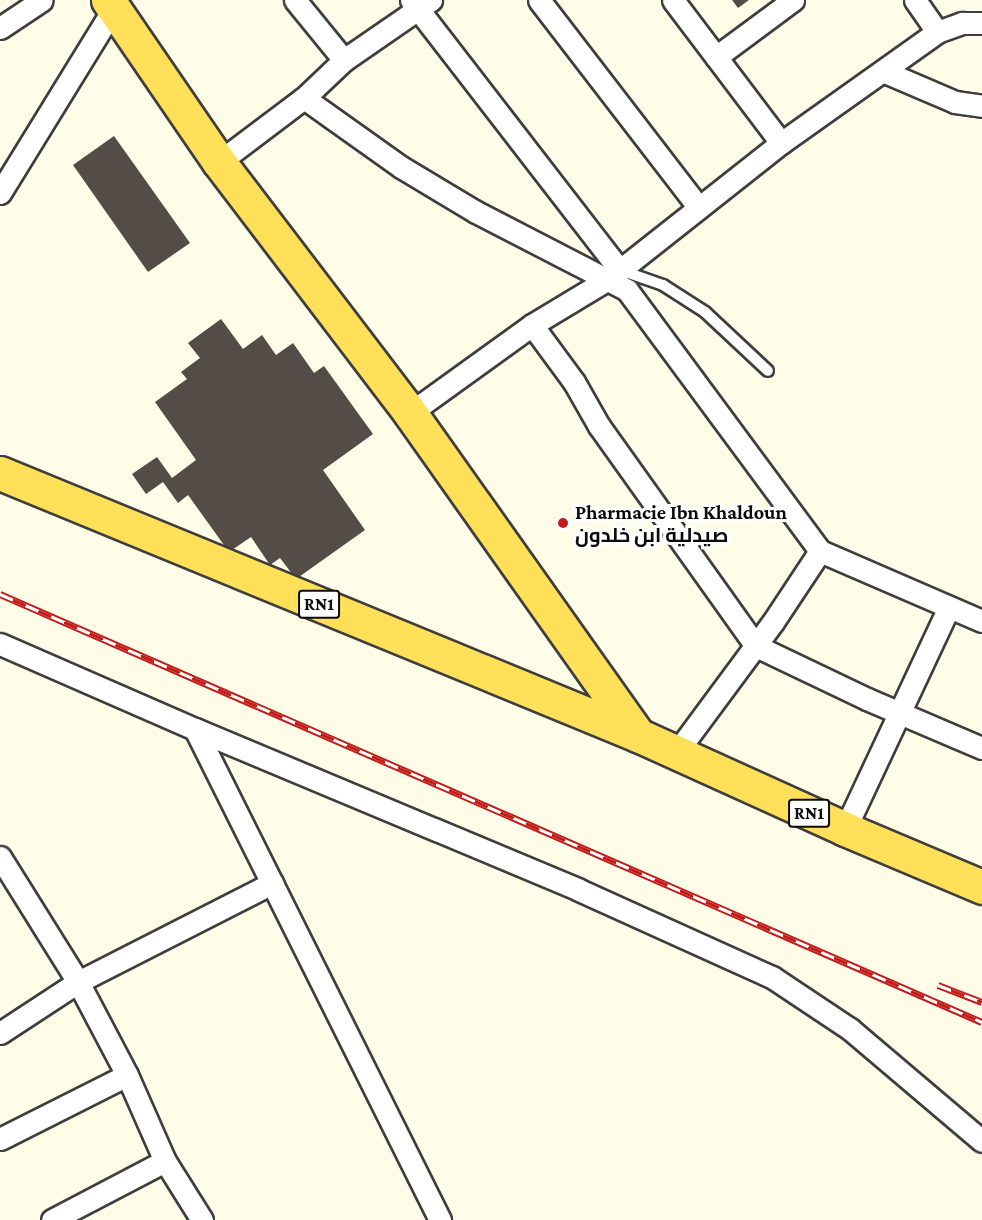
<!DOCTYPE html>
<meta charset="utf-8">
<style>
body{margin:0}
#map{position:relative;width:982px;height:1220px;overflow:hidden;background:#fffce8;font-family:"Crimson Pro",Cairo,serif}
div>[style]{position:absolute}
.building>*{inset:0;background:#544c46}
.roads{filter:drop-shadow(2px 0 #3e3e3e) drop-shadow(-2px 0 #3e3e3e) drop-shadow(0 2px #3e3e3e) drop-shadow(0 -2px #3e3e3e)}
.lane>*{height:10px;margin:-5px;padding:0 5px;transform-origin:5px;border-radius:5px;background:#fff}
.street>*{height:21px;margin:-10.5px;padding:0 10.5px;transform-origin:10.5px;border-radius:10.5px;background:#fff}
.primary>*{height:33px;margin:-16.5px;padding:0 16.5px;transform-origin:16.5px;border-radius:16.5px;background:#ffe058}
.rail>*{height:7px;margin-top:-3.5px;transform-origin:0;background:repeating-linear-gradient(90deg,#fff 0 14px,#c21c1b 0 28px);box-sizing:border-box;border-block:2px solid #c21c1b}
.dots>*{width:16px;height:16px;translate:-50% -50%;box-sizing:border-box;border:3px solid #fff;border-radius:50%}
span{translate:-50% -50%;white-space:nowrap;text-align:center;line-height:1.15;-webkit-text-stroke:6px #fff;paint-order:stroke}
.shield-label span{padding:2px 4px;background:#fff;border:2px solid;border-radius:4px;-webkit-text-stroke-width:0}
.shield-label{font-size:18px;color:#0b0b0b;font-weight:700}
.poi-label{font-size:20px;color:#0b0b0b;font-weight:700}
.left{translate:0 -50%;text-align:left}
</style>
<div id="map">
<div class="building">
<div style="clip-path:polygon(732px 0,749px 0,738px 8px)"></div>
<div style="clip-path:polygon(114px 136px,190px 243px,148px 272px,73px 165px)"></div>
<div style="clip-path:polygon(221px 319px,243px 349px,262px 335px,276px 355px,293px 343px,314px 373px,324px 366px,373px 434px,323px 470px,365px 530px,296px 579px,280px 558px,270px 565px,251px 537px,229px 552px,188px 495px,178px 503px,163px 482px,146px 494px,132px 474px,157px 457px,172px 478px,196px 460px,155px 402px,187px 379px,181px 372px,200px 358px,188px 343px)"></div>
</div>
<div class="roads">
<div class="lane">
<div style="left:620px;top:270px;width:46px;rotate:19.2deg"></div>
<div style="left:663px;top:285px;width:50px;rotate:32.7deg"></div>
<div style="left:705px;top:312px;width:86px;rotate:43.1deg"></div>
</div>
<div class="street">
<div style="left:295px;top:0;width:77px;rotate:50.8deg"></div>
<div style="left:411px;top:0;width:341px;rotate:52.3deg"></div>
<div style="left:539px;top:0;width:262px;rotate:52.4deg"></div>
<div style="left:673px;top:0;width:179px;rotate:52.9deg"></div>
<div style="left:915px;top:0;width:39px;rotate:55deg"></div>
<div style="left:0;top:28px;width:50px;rotate:-33.7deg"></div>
<div style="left:716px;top:57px;width:96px;rotate:-36.5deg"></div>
<div style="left:885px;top:72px;width:76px;rotate:23.2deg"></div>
<div style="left:955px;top:102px;width:27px;rotate:8deg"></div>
<div style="left:304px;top:98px;width:119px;rotate:35.4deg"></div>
<div style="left:401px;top:167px;width:87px;rotate:31deg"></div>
<div style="left:476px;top:212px;width:170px;rotate:27.3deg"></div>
<div style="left:627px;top:290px;width:325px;rotate:53.5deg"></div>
<div style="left:219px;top:162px;width:106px;rotate:-37deg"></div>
<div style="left:304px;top:98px;width:55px;rotate:-43.5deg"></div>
<div style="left:344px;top:60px;width:106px;rotate:-34.6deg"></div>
<div style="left:0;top:193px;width:217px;rotate:-58.4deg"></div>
<div style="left:532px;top:325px;width:71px;rotate:53.6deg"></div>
<div style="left:574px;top:382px;width:51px;rotate:60.4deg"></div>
<div style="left:599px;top:426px;width:270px;rotate:54.5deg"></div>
<div style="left:756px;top:646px;width:123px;rotate:25.5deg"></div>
<div style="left:867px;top:699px;width:125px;rotate:23.1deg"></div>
<div style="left:410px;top:413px;width:150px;rotate:-35.8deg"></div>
<div style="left:532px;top:325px;width:91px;rotate:-31.1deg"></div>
<div style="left:610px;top:278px;width:218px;rotate:-38.3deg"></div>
<div style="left:781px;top:143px;width:191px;rotate:-35.4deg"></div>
<div style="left:937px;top:32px;width:27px;rotate:-20deg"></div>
<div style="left:962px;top:23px;width:20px"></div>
<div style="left:0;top:644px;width:213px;rotate:23.6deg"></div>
<div style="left:195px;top:729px;width:549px;rotate:63.48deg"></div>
<div style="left:195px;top:729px;width:416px;rotate:22.7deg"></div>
<div style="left:579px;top:890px;width:212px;rotate:24.3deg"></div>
<div style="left:772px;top:977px;width:94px;rotate:33.7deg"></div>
<div style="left:850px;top:1029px;width:173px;rotate:40.3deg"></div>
<div style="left:676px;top:753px;width:163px;rotate:-53.5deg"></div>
<div style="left:773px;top:622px;width:85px;rotate:-56.5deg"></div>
<div style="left:820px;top:551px;width:176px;rotate:23.4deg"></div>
<div style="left:845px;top:829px;width:245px;rotate:-64.9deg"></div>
<div style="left:0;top:857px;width:147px;rotate:58deg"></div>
<div style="left:78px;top:982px;width:105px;rotate:62.2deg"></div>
<div style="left:127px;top:1075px;width:94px;rotate:66.2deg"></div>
<div style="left:165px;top:1161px;width:70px;rotate:57.9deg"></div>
<div style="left:0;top:1033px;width:93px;rotate:-33.2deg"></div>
<div style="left:78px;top:982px;width:218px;rotate:-27deg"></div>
<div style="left:0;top:1139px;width:142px;rotate:-26.7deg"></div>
<div style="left:52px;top:1220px;width:127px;rotate:-27.6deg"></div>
</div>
<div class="primary">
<div style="left:108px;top:0;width:196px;rotate:55.6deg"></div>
<div style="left:219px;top:162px;width:315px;rotate:52.7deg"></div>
<div style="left:410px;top:413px;width:395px;rotate:54.7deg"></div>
<div style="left:0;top:473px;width:690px;rotate:22.33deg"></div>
<div style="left:638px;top:735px;width:227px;rotate:24.4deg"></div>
<div style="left:845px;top:829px;width:149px;rotate:22.9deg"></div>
</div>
</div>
<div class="rail">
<div style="left:0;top:594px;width:1071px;rotate:23.55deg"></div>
<div style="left:938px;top:985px;width:47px;rotate:21.1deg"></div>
</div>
<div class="dots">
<div style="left:563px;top:523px;background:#c21c1b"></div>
</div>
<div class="shield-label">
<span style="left:319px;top:604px">RN1</span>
<span style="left:809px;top:813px">RN1</span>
</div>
<div class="poi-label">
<span class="left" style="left:575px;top:524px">Pharmacie Ibn Khaldoun<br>صيدلية ابن خلدون</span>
</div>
</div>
